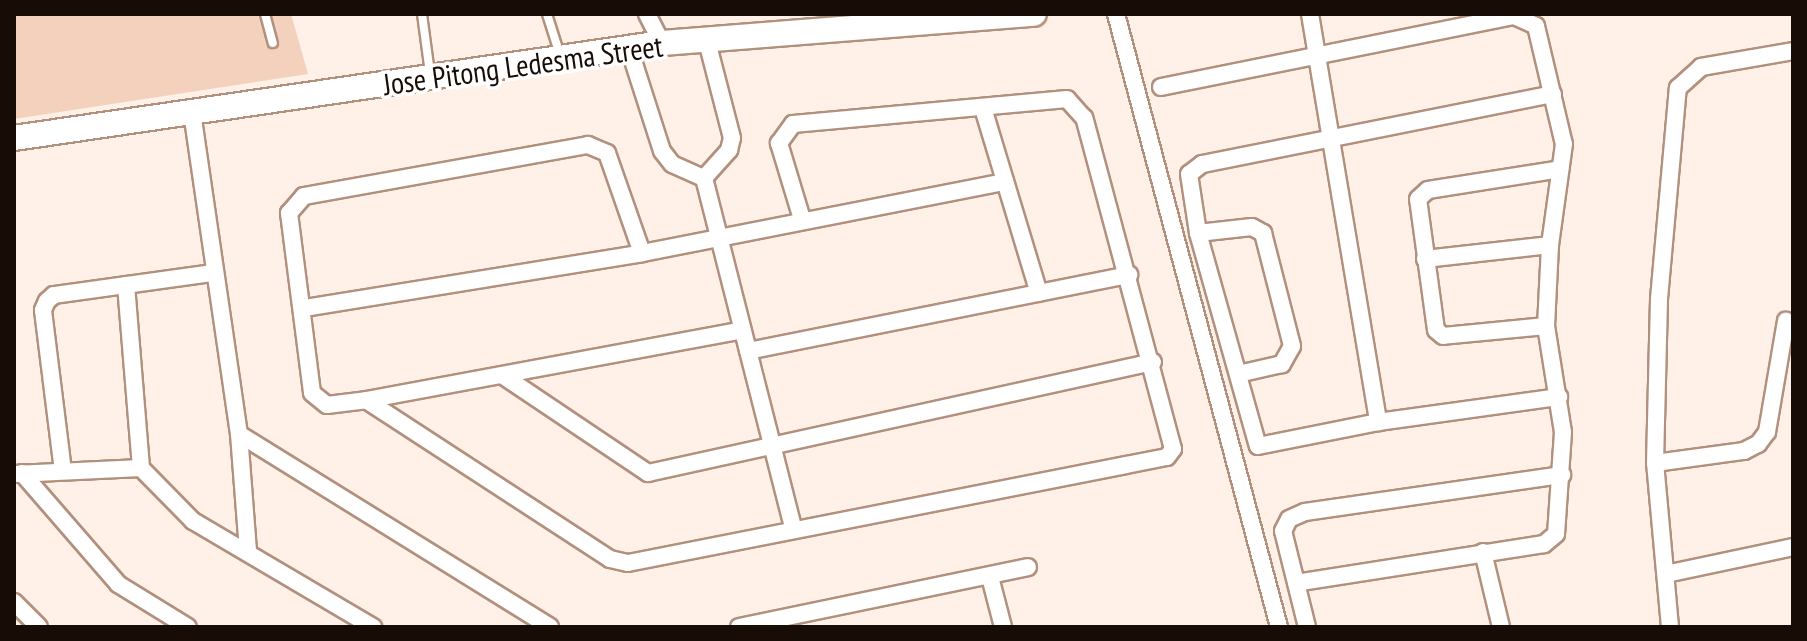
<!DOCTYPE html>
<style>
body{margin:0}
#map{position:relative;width:1807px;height:641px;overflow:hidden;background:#fff0e8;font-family:"PT Sans Narrow",sans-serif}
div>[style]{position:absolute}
.green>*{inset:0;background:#f4d1bd}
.stream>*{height:5px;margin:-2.5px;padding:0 2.5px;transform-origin:2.5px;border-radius:2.5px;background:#fac2a3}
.roads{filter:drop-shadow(2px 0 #b1907d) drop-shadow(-2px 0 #b1907d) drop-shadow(0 2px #b1907d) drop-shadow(0 -2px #b1907d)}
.service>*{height:8px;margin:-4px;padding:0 4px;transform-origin:4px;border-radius:4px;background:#fff}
.minor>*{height:16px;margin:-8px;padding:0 8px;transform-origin:8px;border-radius:8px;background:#fff}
.secondary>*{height:24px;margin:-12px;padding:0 12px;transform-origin:12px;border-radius:12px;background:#fff}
span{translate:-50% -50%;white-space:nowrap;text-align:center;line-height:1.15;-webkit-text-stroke:7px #fff;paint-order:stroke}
.street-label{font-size:30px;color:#180d06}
.frame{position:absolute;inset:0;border:16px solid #180d06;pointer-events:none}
</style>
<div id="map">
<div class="green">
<div style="clip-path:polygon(14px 14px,291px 14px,308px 74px,14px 119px)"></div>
</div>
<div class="stream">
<div style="left:1790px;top:627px;width:3px;rotate:-18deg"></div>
</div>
<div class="roads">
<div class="service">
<div style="left:265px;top:14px;width:30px;rotate:75deg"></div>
<div style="left:422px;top:14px;width:60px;rotate:82.3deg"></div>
<div style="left:547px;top:14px;width:43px;rotate:72.4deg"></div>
</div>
<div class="minor">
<div style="left:647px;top:14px;width:33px;rotate:63deg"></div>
<div style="left:1116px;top:14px;width:634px;rotate:75.11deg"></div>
<div style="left:1310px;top:14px;width:414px;rotate:80.5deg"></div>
<div style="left:629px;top:48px;width:108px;rotate:72.2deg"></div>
<div style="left:662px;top:151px;width:16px;rotate:52deg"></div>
<div style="left:672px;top:164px;width:35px;rotate:24deg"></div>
<div style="left:704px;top:178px;width:38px;rotate:-48deg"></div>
<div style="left:729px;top:150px;width:12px;rotate:-76deg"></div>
<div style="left:732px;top:138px;width:100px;rotate:-104.5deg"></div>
<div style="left:1161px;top:87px;width:360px;rotate:-11.4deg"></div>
<div style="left:1514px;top:16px;width:24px;rotate:24deg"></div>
<div style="left:1536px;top:26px;width:121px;rotate:76.7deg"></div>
<div style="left:1564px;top:144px;width:102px;rotate:97.9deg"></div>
<div style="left:1550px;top:245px;width:81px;rotate:92.8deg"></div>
<div style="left:1546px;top:326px;width:107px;rotate:80.9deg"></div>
<div style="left:1563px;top:432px;width:102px;rotate:93.9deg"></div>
<div style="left:1556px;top:534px;width:16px;rotate:140deg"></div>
<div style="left:1544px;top:544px;width:251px;rotate:171.1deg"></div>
<div style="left:1553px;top:94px;width:358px;rotate:168.7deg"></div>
<div style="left:1202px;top:164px;width:16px;rotate:142deg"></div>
<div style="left:1189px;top:174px;width:60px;rotate:81.3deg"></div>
<div style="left:1198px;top:233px;width:221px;rotate:74.3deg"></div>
<div style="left:1258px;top:446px;width:122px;rotate:-11.3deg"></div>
<div style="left:1378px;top:422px;width:183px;rotate:-7.9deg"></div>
<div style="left:983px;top:108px;width:193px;rotate:73.2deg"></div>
<div style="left:192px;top:112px;width:325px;rotate:81.7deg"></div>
<div style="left:239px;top:434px;width:118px;rotate:85.6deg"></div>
<div style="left:704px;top:178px;width:363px;rotate:75.7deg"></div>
<div style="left:1198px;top:233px;width:54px;rotate:-6.3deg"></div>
<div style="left:1252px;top:227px;width:13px;rotate:29deg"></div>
<div style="left:1263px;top:233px;width:117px;rotate:75.6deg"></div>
<div style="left:1292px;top:346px;width:21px;rotate:119deg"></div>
<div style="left:1282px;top:364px;width:45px;rotate:167.2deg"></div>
<div style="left:642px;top:253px;width:106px;rotate:-109.3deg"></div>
<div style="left:607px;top:153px;width:21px;rotate:-157deg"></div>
<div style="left:588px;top:145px;width:289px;rotate:169.8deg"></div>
<div style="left:304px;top:196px;width:23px;rotate:131deg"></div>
<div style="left:289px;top:213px;width:181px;rotate:82.7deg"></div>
<div style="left:312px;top:393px;width:19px;rotate:39deg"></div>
<div style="left:327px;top:405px;width:39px;rotate:-7deg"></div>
<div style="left:366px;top:400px;width:382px;rotate:-10.5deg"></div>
<div style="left:1425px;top:259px;width:126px;rotate:-6.4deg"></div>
<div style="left:126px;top:285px;width:184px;rotate:85.3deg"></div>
<div style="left:141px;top:468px;width:74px;rotate:45.5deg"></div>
<div style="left:193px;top:521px;width:209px;rotate:30.5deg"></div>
<div style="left:304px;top:308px;width:342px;rotate:-9.2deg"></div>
<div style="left:642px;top:253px;width:370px;rotate:-11.1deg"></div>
<div style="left:1546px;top:326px;width:103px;rotate:174.5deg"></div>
<div style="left:1443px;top:336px;width:9px;rotate:-139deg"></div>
<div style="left:1436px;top:330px;width:132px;rotate:-97.8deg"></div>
<div style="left:1418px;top:199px;width:13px;rotate:-42deg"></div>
<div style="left:1428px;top:190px;width:134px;rotate:-9deg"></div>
<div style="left:748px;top:351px;width:389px;rotate:-11.3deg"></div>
<div style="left:502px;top:375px;width:176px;rotate:33.9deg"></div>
<div style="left:648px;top:473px;width:517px;rotate:-12.4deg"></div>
<div style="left:366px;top:400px;width:291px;rotate:33.1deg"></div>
<div style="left:610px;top:559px;width:18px;rotate:13deg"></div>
<div style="left:628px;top:563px;width:549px;rotate:-11.13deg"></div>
<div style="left:1167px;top:457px;width:10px;rotate:-53deg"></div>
<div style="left:1173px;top:449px;width:343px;rotate:-105deg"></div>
<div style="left:1084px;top:118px;width:25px;rotate:-132deg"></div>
<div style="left:1067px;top:99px;width:275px;rotate:174.8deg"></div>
<div style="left:793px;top:124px;width:24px;rotate:126deg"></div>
<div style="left:779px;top:143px;width:79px;rotate:73.2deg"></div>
<div style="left:239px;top:434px;width:366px;rotate:31.8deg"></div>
<div style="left:1655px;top:463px;width:90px;rotate:-7.7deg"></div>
<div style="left:1744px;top:451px;width:16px;rotate:-27deg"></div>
<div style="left:1758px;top:444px;width:15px;rotate:-53deg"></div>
<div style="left:1767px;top:432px;width:113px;rotate:-80.3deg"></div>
<div style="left:63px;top:471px;width:162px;rotate:-97.1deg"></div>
<div style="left:43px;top:310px;width:10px;rotate:-66deg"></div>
<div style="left:47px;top:301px;width:9px;rotate:-41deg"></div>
<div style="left:54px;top:295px;width:160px;rotate:-7.9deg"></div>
<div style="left:22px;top:473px;width:147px;rotate:49.1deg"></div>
<div style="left:118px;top:584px;width:82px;rotate:31.6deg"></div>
<div style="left:15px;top:474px;width:126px;rotate:-2.7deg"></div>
<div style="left:1483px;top:552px;width:77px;rotate:76.5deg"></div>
<div style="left:1666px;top:574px;width:130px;rotate:-12deg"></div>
<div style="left:990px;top:577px;width:52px;rotate:75.4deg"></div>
<div style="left:14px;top:602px;width:35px;rotate:45deg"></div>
<div style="left:739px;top:627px;width:295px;rotate:-11.7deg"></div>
<div style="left:1307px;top:627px;width:99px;rotate:-104deg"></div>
<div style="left:1283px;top:531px;width:13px;rotate:-63deg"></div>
<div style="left:1289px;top:519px;width:17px;rotate:-24deg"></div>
<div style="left:1305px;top:512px;width:260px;rotate:-8.2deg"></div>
<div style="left:1670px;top:627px;width:165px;rotate:-95.2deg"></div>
<div style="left:1655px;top:463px;width:164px;rotate:-88.6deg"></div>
<div style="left:1659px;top:299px;width:212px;rotate:-84.9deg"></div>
<div style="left:1678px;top:88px;width:31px;rotate:-42deg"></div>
<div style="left:1701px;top:67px;width:93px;rotate:-9.9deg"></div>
</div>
<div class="secondary">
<div style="left:14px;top:138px;width:655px;rotate:-8.34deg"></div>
<div style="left:662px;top:43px;width:373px;rotate:-4.5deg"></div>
</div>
</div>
<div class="street-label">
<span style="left:523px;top:65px;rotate:-8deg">Jose Pitong Ledesma Street</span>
</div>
<div class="frame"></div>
</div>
